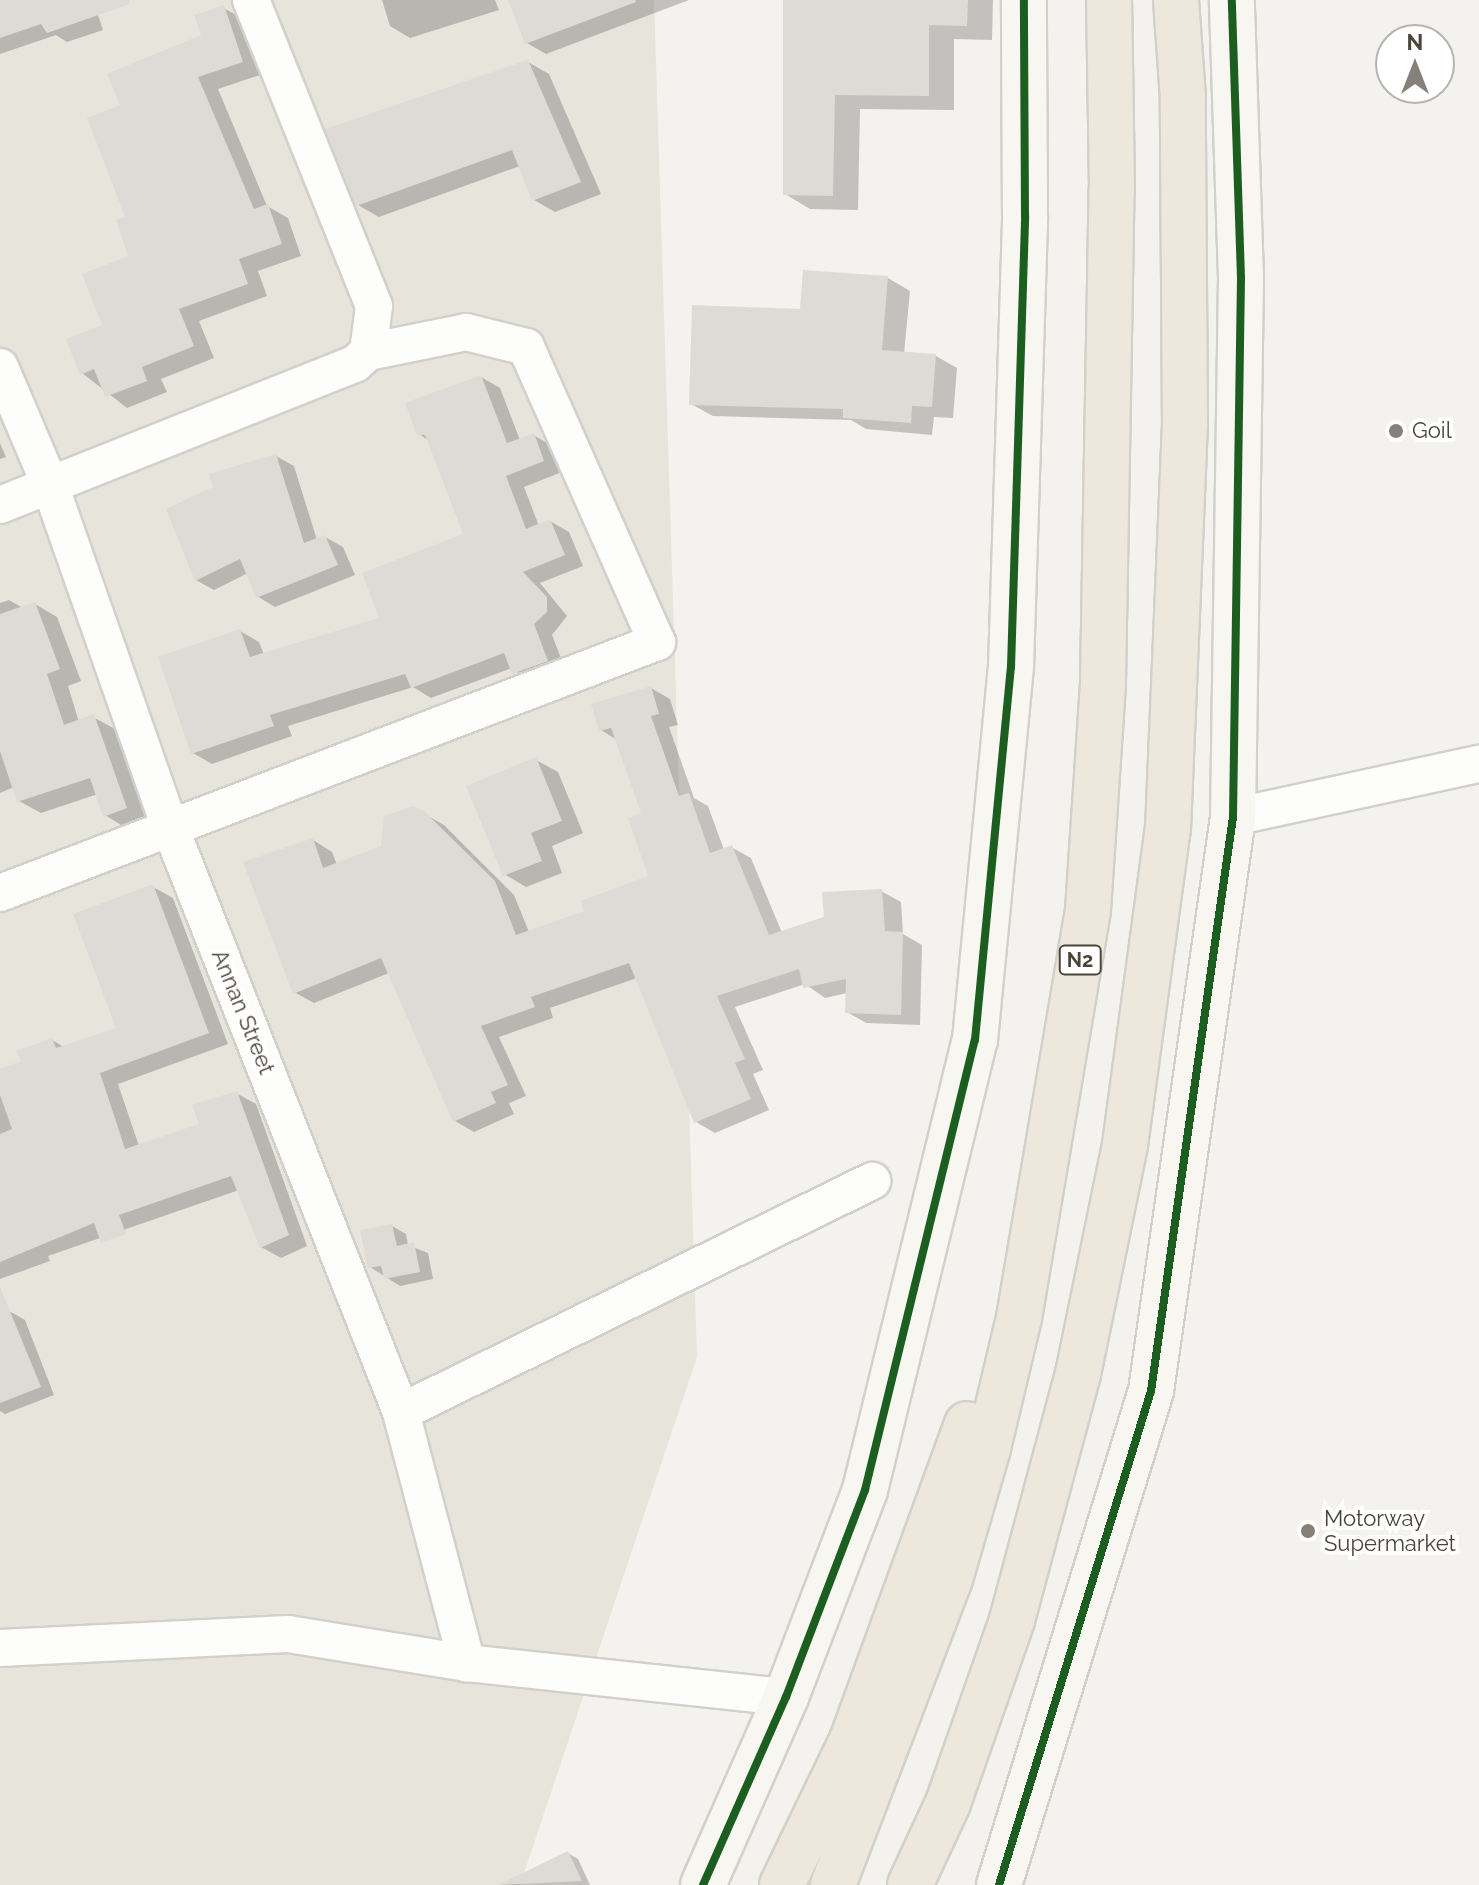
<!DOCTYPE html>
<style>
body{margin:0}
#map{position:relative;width:1479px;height:1885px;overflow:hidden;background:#f4f2ee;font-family:Raleway,sans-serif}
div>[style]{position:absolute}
.residential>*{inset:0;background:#e7e4dc}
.shadow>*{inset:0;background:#0003}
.building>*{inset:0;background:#dedbd6}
.roads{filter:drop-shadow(2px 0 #d2d0cb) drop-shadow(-2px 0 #d2d0cb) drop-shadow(0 2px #d2d0cb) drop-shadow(0 -2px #d2d0cb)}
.street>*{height:36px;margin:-18px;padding:0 18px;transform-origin:18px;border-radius:18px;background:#fdfdfc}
.secondary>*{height:44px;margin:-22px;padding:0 22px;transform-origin:22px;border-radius:22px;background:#f7f6f1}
.highway>*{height:44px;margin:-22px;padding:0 22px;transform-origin:22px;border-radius:22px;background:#ede8db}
.cycleway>*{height:8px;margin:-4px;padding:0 4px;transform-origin:4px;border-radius:4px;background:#1b5e20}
.dots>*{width:22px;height:22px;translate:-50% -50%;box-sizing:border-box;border:4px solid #fff;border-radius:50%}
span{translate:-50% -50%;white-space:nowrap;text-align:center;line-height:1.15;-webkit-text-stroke:8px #fff;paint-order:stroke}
.shield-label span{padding:2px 6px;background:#fff;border:2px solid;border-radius:6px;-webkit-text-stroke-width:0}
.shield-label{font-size:20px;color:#4b4439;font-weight:700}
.poi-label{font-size:22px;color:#4b4439}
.left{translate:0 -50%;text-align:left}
.street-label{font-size:22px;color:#4b4439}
.north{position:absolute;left:1375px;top:24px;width:80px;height:80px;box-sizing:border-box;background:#fff;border:2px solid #b7b4b0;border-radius:50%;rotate:0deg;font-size:22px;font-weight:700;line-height:32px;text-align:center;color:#4b4439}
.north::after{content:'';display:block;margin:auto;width:28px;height:36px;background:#868178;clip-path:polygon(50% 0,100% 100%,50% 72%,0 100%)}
</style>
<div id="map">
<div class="residential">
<div style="clip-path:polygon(0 0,654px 0,697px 1357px,520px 1885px,0 1885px)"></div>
</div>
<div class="shadow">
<div style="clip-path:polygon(0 0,93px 0,103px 30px,67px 42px,56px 35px,0 54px)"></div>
<div style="clip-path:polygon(382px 0,495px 0,499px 10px,410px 38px,390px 26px)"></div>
<div style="clip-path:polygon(544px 0,689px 0,546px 54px,527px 43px)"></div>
<div style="clip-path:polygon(786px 0,993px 0,992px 40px,954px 39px,954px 110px,860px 109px,858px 210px,810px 209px,785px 194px)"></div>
<div style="clip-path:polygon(223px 8px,244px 19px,263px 74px,218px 89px,267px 206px,288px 218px,301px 256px,258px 271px,267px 296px,199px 321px,214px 358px,161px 379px,167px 392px,127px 408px,82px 373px,130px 257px,123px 106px,204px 36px)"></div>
<div style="clip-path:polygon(528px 62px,549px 74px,601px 194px,555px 212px,534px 200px,520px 166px,379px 217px,358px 205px)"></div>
<div style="clip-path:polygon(805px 272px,888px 278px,910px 291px,904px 354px,936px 356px,957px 368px,953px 418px,934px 417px,932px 435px,866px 429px,851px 420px,713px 416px,691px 404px,802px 311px)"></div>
<div style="clip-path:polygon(481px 377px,500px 388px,520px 440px,533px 435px,553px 446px,562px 472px,524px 487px,539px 526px,550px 521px,569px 532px,583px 566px,540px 583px,567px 616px,552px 635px,566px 671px,533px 684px,512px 668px,431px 698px,413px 687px,288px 726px,292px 736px,212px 764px,193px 753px,240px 631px,259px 642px,264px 655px,382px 619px,465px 535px,428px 440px,419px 434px)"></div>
<div style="clip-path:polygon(0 443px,6px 457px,0 459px)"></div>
<div style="clip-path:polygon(276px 456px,294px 466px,317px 540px,325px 537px,343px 547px,355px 575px,275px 607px,257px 596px,248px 573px,214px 590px,196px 580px,216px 488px)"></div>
<div style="clip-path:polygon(9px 600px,23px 608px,35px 604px,57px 617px,81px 681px,68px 686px,79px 722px,93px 717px,115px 729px,147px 820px,126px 828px,105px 815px,98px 794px,41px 813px,19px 801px,14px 787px,0 793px,0 603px)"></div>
<div style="clip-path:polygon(651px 688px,670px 699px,678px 725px,669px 727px,694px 798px,708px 806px,724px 850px,731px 847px,751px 858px,782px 933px,826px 919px,881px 891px,901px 902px,903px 934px,922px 945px,920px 1025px,866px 1023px,847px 1012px,847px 993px,825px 998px,805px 984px,735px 1007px,763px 1070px,753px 1074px,769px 1110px,715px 1133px,696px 1122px,637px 978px,550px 1008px,553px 1018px,499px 1037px,526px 1096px,509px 1103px,514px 1114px,474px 1132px,455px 1121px,389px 973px,314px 1003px,294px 992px,313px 840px,332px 852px,337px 865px,383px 847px,423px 813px,444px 825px,514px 895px,529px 932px,587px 912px,651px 877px,643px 814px,617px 740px,601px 730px)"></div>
<div style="clip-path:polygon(536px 760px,558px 772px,583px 833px,552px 846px,562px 873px,526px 887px,504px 874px)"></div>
<div style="clip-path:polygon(153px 887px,173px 898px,228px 1044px,118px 1084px,139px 1146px,201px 1125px,236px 1093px,256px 1104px,307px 1246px,281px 1258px,261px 1247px,239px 1190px,48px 1256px,50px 1261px,0 1279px,0 1071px,23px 1063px,52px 1040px,64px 1047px,119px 1029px)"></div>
<div style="clip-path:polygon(392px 1226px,406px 1234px,408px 1245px,428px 1253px,433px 1279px,400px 1286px,370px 1267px)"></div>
<div style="clip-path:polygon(11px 1312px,25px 1320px,54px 1395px,5px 1414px,0 1411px,0 1316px)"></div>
<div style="clip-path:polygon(568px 1853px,578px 1859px,590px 1885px,502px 1885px)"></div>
</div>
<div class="building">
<div style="clip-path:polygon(0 0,129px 0,130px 4px,47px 33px,41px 24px,0 38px)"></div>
<div style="clip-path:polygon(508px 0,635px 0,636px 2px,525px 44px)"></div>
<div style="clip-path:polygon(783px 0,968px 0,967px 26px,929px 25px,929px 96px,835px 95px,833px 196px,783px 195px)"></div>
<div style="clip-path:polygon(224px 5px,243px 62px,198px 77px,254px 209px,268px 204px,282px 244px,239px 259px,248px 284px,179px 309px,194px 346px,142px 367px,147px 381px,105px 397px,94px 369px,80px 375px,66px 339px,102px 325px,82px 274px,128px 256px,116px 220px,125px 217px,87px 118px,120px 105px,107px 74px,201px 35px,194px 15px)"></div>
<div style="clip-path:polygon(528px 60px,581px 182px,532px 201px,512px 150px,356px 206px,325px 129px)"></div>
<div style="clip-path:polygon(803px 270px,888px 276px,882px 350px,936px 354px,932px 407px,912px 406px,911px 423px,843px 418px,843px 409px,689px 405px,692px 305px,800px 309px)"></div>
<div style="clip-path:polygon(481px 375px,507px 443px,534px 433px,544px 461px,506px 476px,526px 529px,550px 519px,565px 555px,523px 572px,547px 597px,547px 612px,534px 624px,548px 661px,512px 674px,504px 653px,411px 688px,405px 674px,270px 715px,274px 726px,191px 754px,158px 657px,240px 629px,250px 657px,379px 618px,362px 573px,463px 534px,425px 435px,417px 435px,405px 403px)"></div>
<div style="clip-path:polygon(276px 454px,304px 543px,325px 535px,338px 565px,256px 598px,240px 559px,195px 581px,166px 509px,213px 487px,209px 474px)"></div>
<div style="clip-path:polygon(35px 602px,60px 669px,47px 674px,64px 725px,94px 714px,127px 808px,103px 817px,90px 778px,17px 802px,0 751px,0 614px)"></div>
<div style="clip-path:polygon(651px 686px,659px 714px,651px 716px,679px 796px,689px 793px,710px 853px,732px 845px,769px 935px,824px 917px,822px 892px,882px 889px,885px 931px,903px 932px,901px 1015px,845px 1013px,846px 979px,803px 988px,799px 969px,717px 996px,745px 1059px,735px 1063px,751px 1099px,694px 1123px,629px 963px,531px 997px,535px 1007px,481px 1026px,508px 1085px,491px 1092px,496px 1103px,453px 1122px,381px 958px,293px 994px,243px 862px,313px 838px,323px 868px,381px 846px,384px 816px,413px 806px,424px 811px,495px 881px,516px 935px,584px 911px,581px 901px,648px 876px,628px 818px,641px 813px,611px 728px,599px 731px,591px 704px)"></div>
<div style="clip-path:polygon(536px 757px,562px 821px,531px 833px,542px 861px,503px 876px,466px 786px)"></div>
<div style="clip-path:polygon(153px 884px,209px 1033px,100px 1073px,125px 1149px,199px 1124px,192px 1105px,237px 1091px,289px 1235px,260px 1248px,231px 1176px,119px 1215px,126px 1234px,101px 1243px,94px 1223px,0 1262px,0 1134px,12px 1129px,0 1095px,0 1069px,21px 1061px,16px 1051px,52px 1038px,56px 1048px,116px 1028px,73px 914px)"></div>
<div style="clip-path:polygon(392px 1224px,397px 1246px,414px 1242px,420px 1272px,384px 1279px,381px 1266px,368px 1268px,360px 1230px)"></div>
<div style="clip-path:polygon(0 1287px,41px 1387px,0 1403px)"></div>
<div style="clip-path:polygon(568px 1851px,582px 1881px,498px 1885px)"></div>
</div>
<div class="roads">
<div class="street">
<div style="left:251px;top:0;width:330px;rotate:68.1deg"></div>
<div style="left:374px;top:306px;width:46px;rotate:97.4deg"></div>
<div style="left:0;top:367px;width:128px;rotate:67deg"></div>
<div style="left:50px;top:485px;width:362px;rotate:70.7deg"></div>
<div style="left:170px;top:827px;width:629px;rotate:68.45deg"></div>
<div style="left:401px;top:1412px;width:260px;rotate:75.3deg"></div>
<div style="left:0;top:505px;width:382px;rotate:-21.7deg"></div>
<div style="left:355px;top:364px;width:18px;rotate:-43deg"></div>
<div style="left:368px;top:352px;width:100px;rotate:-11.5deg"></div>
<div style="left:466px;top:332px;width:62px;rotate:14deg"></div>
<div style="left:526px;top:347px;width:323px;rotate:66.1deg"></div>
<div style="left:657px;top:642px;width:703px;rotate:159.09deg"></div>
<div style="left:1233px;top:817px;width:252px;rotate:-12.2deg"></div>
<div style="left:401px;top:1412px;width:525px;rotate:-26.13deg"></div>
<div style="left:0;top:1648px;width:288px;rotate:-2.8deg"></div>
<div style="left:288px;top:1634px;width:181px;rotate:9.2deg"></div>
<div style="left:467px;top:1663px;width:321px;rotate:6.1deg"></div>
</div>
<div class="secondary">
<div style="left:703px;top:1885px;width:206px;rotate:-66.2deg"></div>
<div style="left:786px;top:1697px;width:222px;rotate:-69.1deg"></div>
<div style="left:865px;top:1490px;width:463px;rotate:-76.3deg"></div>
<div style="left:975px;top:1040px;width:375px;rotate:-84.5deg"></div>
<div style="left:1011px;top:667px;width:451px;rotate:-88.2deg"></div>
<div style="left:1025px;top:216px;width:216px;rotate:-90.3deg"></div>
<div style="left:999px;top:1885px;width:517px;rotate:-72.9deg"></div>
<div style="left:1151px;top:1391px;width:580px;rotate:-81.87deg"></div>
<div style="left:1233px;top:817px;width:539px;rotate:-89.15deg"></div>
<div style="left:1241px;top:278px;width:278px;rotate:-91.9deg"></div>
</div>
<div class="highway">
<div style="left:782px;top:1885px;width:161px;rotate:-64.2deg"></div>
<div style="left:852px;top:1740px;width:336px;rotate:-70deg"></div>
<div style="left:833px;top:1885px;width:328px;rotate:-69.1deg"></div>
<div style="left:950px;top:1579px;width:136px;rotate:-73.8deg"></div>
<div style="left:988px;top:1448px;width:134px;rotate:-76.6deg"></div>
<div style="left:1019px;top:1318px;width:414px;rotate:-80.4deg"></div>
<div style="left:1088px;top:910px;width:228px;rotate:-86.2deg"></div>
<div style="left:1103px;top:682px;width:493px;rotate:-89deg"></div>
<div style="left:1112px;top:189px;width:189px;rotate:-90.9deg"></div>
<div style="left:910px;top:1885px;width:90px;rotate:-65.1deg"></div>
<div style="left:948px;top:1803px;width:194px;rotate:-70.7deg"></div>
<div style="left:1012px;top:1620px;width:255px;rotate:-75deg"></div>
<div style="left:1078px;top:1374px;width:234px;rotate:-78.4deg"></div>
<div style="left:1125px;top:1145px;width:319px;rotate:-82.3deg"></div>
<div style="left:1168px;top:829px;width:405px;rotate:-87.6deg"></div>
<div style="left:1185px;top:424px;width:326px;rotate:-90.4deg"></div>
<div style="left:1183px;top:98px;width:98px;rotate:-94.1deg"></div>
</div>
</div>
<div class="cycleway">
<div style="left:703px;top:1885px;width:206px;rotate:-66.2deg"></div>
<div style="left:786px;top:1697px;width:222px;rotate:-69.1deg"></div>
<div style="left:865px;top:1490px;width:463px;rotate:-76.3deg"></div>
<div style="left:975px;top:1040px;width:375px;rotate:-84.5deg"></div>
<div style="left:1011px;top:667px;width:451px;rotate:-88.2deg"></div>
<div style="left:1025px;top:216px;width:216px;rotate:-90.3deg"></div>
<div style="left:999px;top:1885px;width:517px;rotate:-72.9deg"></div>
<div style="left:1151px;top:1391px;width:580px;rotate:-81.87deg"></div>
<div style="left:1233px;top:817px;width:539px;rotate:-89.15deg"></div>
<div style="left:1241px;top:278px;width:278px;rotate:-91.9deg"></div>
</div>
<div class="dots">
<div style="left:1396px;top:431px;background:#868178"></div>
<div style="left:1308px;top:1531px;background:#868178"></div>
</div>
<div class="shield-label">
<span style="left:1080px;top:960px">N2</span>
</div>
<div class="poi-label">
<span class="left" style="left:1412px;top:431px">Goil</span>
<span class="left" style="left:1324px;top:1531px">Motorway<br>Supermarket</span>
</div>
<div class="street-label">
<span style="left:243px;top:1012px;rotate:68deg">Annan Street</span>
</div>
<div class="north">N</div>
</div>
